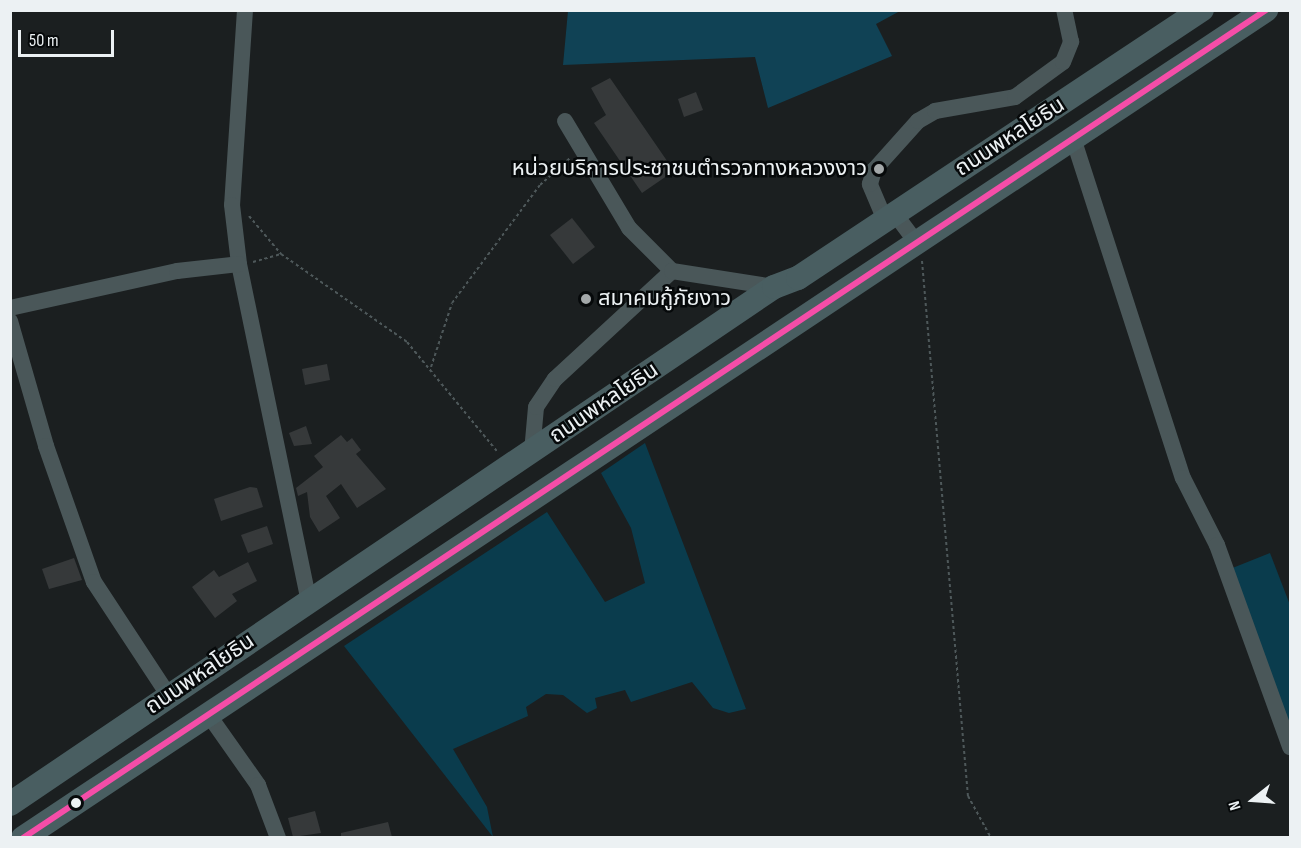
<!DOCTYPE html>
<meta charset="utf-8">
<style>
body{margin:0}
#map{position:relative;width:1301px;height:848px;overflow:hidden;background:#1b1f20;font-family:"Sofia Sans Condensed","Noto Sans Thai",sans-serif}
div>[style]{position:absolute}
.green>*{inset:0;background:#0a3c4d}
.forest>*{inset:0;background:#104255}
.building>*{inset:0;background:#36393a}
.path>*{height:2px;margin-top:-1px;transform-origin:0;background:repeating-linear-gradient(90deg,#4e585a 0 3px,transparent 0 6px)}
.minor>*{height:16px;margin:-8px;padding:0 8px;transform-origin:8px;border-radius:8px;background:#4a5759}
.highway>*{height:24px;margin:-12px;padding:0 12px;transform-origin:12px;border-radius:12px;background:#495e61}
.bus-1>*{height:6px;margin:-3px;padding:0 3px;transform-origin:3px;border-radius:3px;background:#f54da8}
.dots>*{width:16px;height:16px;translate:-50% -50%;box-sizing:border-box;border:3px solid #06090a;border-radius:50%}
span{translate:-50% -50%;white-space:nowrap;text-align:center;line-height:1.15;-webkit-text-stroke:5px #06090a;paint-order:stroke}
.street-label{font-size:22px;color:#ecf1f3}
.poi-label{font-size:22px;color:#ecf1f3}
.right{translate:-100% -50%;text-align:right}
.left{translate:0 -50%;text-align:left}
.frame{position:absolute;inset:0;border:12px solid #ecf1f3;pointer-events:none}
.north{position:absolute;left:1223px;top:770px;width:60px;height:60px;-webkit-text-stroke:4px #06090a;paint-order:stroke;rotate:253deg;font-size:16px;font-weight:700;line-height:24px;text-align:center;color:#ecf1f3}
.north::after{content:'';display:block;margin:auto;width:21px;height:27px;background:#ecf1f3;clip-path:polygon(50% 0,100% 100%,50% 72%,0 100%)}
.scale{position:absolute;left:18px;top:30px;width:96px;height:27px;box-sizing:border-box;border:3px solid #ecf1f3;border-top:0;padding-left:8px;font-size:18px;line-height:21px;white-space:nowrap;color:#ecf1f3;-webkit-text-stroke:4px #06090a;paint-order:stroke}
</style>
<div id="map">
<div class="green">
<div style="clip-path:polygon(645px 443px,746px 709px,729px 713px,713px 708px,692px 682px,631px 702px,625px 690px,595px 698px,597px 708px,587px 713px,563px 695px,546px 694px,526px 707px,528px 716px,453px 749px,487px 807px,493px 837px,344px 646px,547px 512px,605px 602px,645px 583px,631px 528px,601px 473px)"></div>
<div style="clip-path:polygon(1270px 553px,1290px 605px,1290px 735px,1230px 569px)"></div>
</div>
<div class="forest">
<div style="clip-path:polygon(568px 11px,900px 11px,876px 24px,892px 56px,768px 108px,755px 57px,563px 65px)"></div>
</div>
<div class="building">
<div style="clip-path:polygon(610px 78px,674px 171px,642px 193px,594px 123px,606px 115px,591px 88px)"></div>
<div style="clip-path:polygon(696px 92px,703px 110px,684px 117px,678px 99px)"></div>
<div style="clip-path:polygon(572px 218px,595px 247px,573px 264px,550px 235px)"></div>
<div style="clip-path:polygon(327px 364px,330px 380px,305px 385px,302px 369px)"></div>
<div style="clip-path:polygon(306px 426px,312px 444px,294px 446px,289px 433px)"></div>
<div style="clip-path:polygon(341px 435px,347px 442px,352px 438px,361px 450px,356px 454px,386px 489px,357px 508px,341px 484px,326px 496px,340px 518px,319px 532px,310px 517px,307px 492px,298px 496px,296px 488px,323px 467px,314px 456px)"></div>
<div style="clip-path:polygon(250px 487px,257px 488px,263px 507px,221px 521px,214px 499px)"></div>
<div style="clip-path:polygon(267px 526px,273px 544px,248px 553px,241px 535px)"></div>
<div style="clip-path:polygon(74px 558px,82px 580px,49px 589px,42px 569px)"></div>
<div style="clip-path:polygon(248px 562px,257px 581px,232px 594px,237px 601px,215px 618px,192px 587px,214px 570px,219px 577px)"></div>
<div style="clip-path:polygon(315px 811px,321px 833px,293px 837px,288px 818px)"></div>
<div style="clip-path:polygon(388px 822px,392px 837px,341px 837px,341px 833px)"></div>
</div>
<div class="path">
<div style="left:249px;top:216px;width:50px;rotate:49.9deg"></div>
<div style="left:281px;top:254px;width:154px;rotate:34.9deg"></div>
<div style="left:407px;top:342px;width:141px;rotate:50.5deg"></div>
<div style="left:922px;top:261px;width:537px;rotate:85.09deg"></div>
<div style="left:968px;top:796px;width:48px;rotate:61.3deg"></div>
<div style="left:253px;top:262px;width:29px;rotate:-16deg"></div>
<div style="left:431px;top:367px;width:67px;rotate:-71.8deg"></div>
<div style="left:452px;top:303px;width:147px;rotate:-53.3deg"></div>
<div style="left:540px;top:185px;width:40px;rotate:-42deg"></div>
</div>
<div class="minor">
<div style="left:245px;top:10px;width:195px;rotate:93.8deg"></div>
<div style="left:232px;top:205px;width:59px;rotate:83.2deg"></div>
<div style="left:239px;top:264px;width:346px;rotate:78.3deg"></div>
<div style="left:565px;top:121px;width:125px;rotate:59.1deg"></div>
<div style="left:629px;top:228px;width:61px;rotate:45deg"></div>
<div style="left:1073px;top:138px;width:357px;rotate:72.1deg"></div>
<div style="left:1183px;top:478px;width:75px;rotate:63.1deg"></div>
<div style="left:1217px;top:545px;width:215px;rotate:70.1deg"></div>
<div style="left:895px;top:214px;width:35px;rotate:53deg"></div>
<div style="left:885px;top:220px;width:39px;rotate:-113deg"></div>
<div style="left:870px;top:184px;width:15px;rotate:-74deg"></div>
<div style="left:874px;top:170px;width:66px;rotate:-48.1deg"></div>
<div style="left:918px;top:121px;width:20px;rotate:-30deg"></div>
<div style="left:935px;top:111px;width:81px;rotate:-9.9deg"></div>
<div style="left:1015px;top:97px;width:59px;rotate:-36.1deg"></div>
<div style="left:1063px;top:62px;width:22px;rotate:-68deg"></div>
<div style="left:1071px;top:42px;width:33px;rotate:-102deg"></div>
<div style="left:10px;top:308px;width:171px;rotate:-12.5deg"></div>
<div style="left:177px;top:271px;width:62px;rotate:-6.4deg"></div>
<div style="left:10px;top:321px;width:130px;rotate:73.9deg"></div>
<div style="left:46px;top:446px;width:144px;rotate:70.6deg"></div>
<div style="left:94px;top:582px;width:133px;rotate:56.7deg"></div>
<div style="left:532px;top:452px;width:45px;rotate:-84.9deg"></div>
<div style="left:536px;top:407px;width:34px;rotate:-56deg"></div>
<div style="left:555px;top:379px;width:159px;rotate:-42.7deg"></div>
<div style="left:672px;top:271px;width:103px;rotate:8.9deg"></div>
<div style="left:208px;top:714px;width:87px;rotate:54.8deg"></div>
<div style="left:258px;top:785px;width:57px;rotate:69.3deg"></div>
</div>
<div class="highway">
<div style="left:10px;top:804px;width:922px;rotate:-34.09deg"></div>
<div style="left:774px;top:287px;width:26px;rotate:-21deg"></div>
<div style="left:798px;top:278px;width:485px;rotate:-33.6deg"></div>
<div style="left:23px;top:838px;width:1494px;rotate:-33.67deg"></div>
</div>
<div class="bus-1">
<div style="left:23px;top:838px;width:1494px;rotate:-33.67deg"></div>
</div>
<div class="dots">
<div style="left:879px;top:169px;background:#a3a8a9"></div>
<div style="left:586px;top:299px;background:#a3a8a9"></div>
<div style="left:76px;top:803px;background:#ecf1f3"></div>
</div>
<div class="street-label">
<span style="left:1010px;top:137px;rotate:-33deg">ถนนพหลโยธิน</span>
<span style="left:604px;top:403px;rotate:-34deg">ถนนพหลโยธิน</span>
<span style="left:200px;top:674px;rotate:-34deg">ถนนพหลโยธิน</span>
</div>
<div class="poi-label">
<span class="right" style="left:867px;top:169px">หน่วยบริการประชาชนตำรวจทางหลวงงาว</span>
<span class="left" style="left:598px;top:299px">สมาคมกู้ภัยงาว</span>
</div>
<div class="frame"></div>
<div class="north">N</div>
<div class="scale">50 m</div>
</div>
